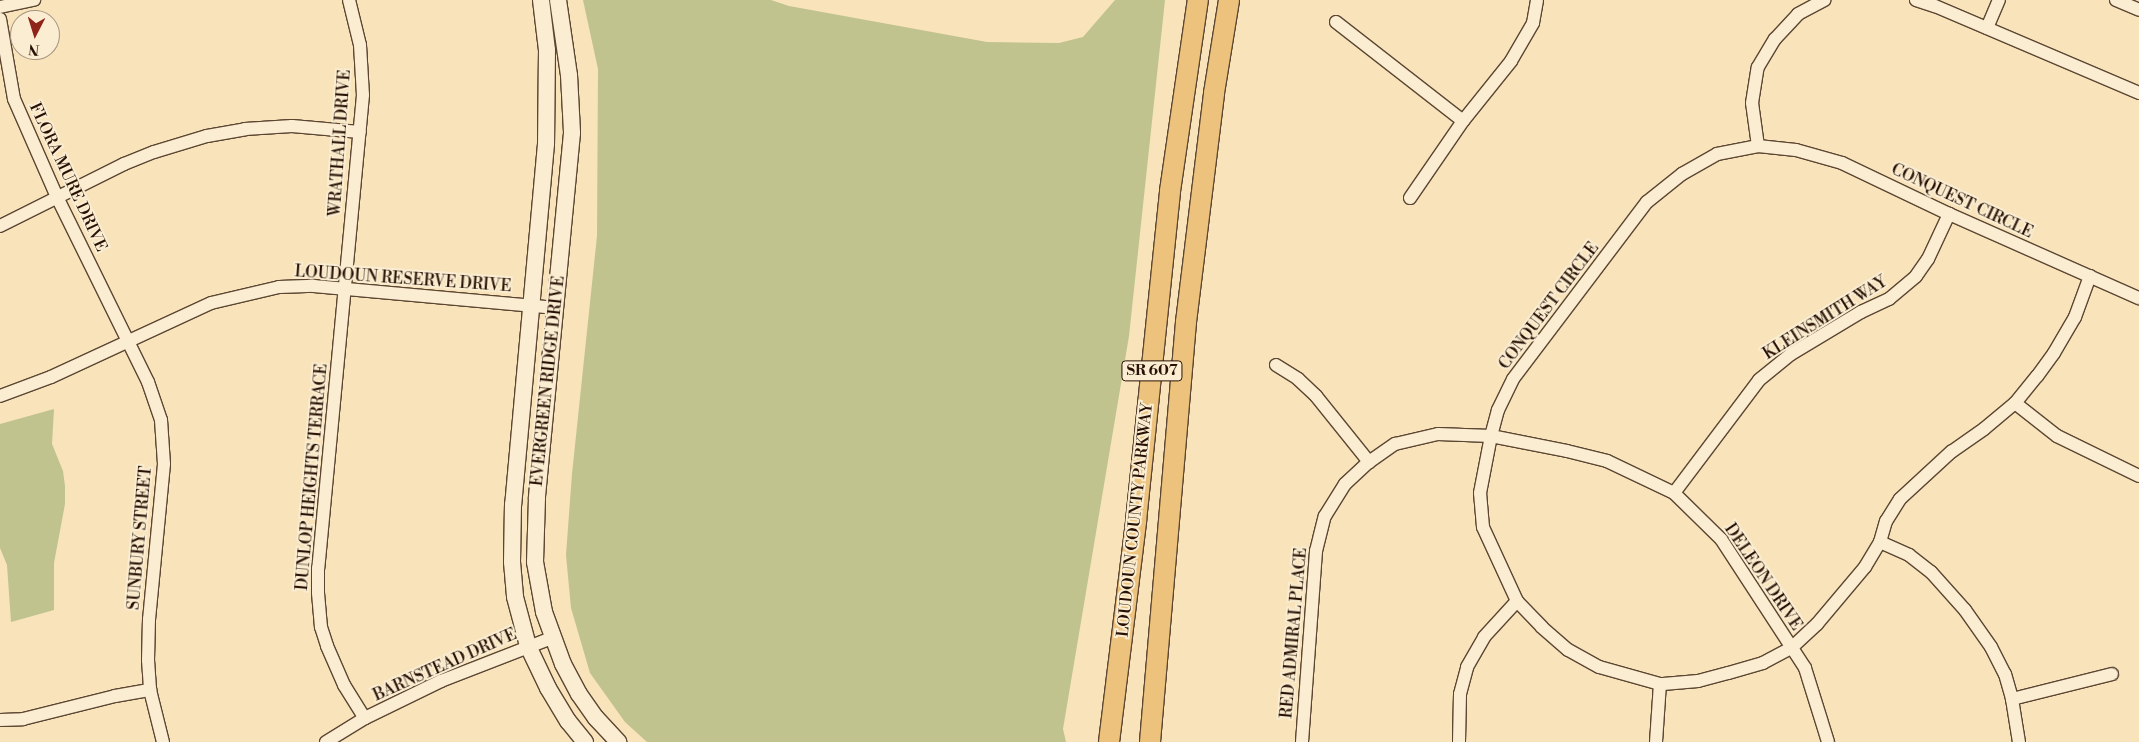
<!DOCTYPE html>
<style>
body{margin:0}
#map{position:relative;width:2139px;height:742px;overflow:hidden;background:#f8e3ba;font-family:"Libre Bodoni",serif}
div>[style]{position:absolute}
.green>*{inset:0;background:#c0c38d}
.roads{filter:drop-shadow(1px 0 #5c4632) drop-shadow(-1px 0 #5c4632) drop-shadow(0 1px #5c4632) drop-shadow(0 -1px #5c4632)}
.minor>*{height:12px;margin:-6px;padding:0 6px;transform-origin:6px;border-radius:6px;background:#faedd2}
.tertiary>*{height:16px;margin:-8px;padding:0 8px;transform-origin:8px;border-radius:8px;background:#faedd2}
.primary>*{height:20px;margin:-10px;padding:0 10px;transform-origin:10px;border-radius:10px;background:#ecc27d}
span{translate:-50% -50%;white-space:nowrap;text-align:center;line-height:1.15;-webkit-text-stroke:4px #faedd2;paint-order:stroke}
.shield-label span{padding:1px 4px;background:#faedd2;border:1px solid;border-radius:4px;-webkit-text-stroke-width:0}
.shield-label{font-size:15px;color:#281104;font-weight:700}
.street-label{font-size:16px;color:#281104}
.north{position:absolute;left:10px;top:10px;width:50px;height:50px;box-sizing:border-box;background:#faedd2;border:1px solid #a69580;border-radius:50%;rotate:185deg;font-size:14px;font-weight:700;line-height:20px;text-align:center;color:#281104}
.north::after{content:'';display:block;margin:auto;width:18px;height:22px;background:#8f2418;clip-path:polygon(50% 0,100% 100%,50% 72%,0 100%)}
</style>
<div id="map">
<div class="green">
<div style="clip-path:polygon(583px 0,771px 0,789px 6px,987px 42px,1059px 43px,1083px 37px,1115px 0,1165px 0,1129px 336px,1063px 729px,1066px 742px,647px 742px,625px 722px,590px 673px,571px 608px,566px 555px,572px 474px,597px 236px,598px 69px)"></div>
<div style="clip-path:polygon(54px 409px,52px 444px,63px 471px,65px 486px,65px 504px,54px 563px,54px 610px,11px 622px,7px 565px,0 548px,0 424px)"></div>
</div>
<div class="roads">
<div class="minor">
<div style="left:349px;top:0;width:46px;rotate:76.3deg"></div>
<div style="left:360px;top:45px;width:50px;rotate:86.6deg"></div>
<div style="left:363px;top:95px;width:475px;rotate:95.4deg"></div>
<div style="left:318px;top:568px;width:25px;rotate:90deg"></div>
<div style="left:318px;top:593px;width:34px;rotate:85deg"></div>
<div style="left:321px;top:627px;width:20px;rotate:72deg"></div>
<div style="left:327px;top:646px;width:43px;rotate:66.4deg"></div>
<div style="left:344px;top:685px;width:39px;rotate:58deg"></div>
<div style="left:1916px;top:0;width:20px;rotate:18deg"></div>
<div style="left:1935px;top:6px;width:222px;rotate:23.1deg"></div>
<div style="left:2116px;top:0;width:25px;rotate:23deg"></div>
<div style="left:0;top:7px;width:35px;rotate:-12deg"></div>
<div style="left:0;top:19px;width:81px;rotate:80.1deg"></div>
<div style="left:14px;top:99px;width:107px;rotate:66.3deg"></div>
<div style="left:57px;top:197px;width:206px;rotate:63.8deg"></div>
<div style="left:148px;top:382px;width:40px;rotate:71.1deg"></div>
<div style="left:161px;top:420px;width:44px;rotate:86.1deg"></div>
<div style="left:164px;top:464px;width:156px;rotate:95.5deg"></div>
<div style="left:149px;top:619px;width:41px;rotate:91.4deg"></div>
<div style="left:148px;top:660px;width:30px;rotate:86deg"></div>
<div style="left:150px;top:690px;width:54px;rotate:76deg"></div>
<div style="left:1336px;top:22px;width:161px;rotate:37.9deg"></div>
<div style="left:1987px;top:28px;width:30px;rotate:-67deg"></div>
<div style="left:1758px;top:146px;width:43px;rotate:-97.9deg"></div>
<div style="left:1752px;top:103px;width:36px;rotate:-81deg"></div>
<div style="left:1758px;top:67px;width:33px;rotate:-59deg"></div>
<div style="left:1775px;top:39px;width:34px;rotate:-47deg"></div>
<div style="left:1798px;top:14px;width:30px;rotate:-28deg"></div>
<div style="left:1410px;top:198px;width:93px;rotate:-55.5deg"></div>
<div style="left:1463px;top:121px;width:77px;rotate:-51.3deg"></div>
<div style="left:1511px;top:61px;width:44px;rotate:-59.9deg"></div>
<div style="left:1533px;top:23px;width:23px;rotate:-80deg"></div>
<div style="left:0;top:226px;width:139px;rotate:-26.6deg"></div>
<div style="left:124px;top:164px;width:32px;rotate:-22deg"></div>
<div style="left:154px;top:152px;width:55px;rotate:-16.8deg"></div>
<div style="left:207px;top:136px;width:39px;rotate:-10deg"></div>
<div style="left:245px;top:129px;width:47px;rotate:-3.7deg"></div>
<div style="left:292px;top:126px;width:68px;rotate:5deg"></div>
<div style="left:2090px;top:276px;width:44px;rotate:110.1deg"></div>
<div style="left:2075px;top:317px;width:42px;rotate:120.3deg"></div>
<div style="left:2054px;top:353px;width:29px;rotate:126deg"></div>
<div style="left:2037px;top:376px;width:35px;rotate:129deg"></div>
<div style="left:2015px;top:403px;width:40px;rotate:140deg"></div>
<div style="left:1984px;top:429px;width:39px;rotate:145deg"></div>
<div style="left:1952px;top:451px;width:71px;rotate:137.3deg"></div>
<div style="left:1900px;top:499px;width:26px;rotate:122deg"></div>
<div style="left:1886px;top:521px;width:22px;rotate:106deg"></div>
<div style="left:1880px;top:542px;width:29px;rotate:121deg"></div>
<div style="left:1865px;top:567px;width:75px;rotate:130.1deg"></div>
<div style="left:1817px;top:624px;width:35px;rotate:137deg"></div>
<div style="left:1791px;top:648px;width:32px;rotate:152deg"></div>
<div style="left:1763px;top:663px;width:36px;rotate:164deg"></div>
<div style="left:1728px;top:673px;width:31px;rotate:165deg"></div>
<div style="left:1698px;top:681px;width:38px;rotate:175deg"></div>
<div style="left:1660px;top:684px;width:63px;rotate:-164.4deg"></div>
<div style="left:1599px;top:667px;width:35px;rotate:-151deg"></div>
<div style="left:1568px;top:650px;width:35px;rotate:-139deg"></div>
<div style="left:1542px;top:627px;width:36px;rotate:-134deg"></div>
<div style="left:1517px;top:601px;width:81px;rotate:-114.7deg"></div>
<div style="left:1483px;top:527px;width:34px;rotate:-95deg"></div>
<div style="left:1480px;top:493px;width:58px;rotate:-79.1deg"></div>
<div style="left:1491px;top:436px;width:27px;rotate:-75deg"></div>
<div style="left:1498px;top:410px;width:34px;rotate:-64deg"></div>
<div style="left:1513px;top:379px;width:222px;rotate:-52.9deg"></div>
<div style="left:1647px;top:202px;width:45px;rotate:-38.7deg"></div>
<div style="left:1682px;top:174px;width:40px;rotate:-29.7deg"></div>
<div style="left:1717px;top:154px;width:42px;rotate:-11deg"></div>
<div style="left:1758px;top:146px;width:38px;rotate:6deg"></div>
<div style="left:1796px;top:150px;width:48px;rotate:15.8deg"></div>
<div style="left:1842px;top:163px;width:119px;rotate:25.5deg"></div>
<div style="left:1949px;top:214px;width:208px;rotate:23.9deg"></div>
<div style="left:1276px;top:365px;width:26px;rotate:32deg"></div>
<div style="left:1298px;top:379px;width:25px;rotate:43deg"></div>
<div style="left:1316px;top:396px;width:85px;rotate:51.2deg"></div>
<div style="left:0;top:396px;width:54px;rotate:-20.4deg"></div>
<div style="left:51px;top:377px;width:176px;rotate:-24.8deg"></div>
<div style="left:211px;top:303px;width:70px;rotate:-13.2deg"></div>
<div style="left:279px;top:287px;width:35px;rotate:-2deg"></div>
<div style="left:314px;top:286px;width:243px;rotate:5.2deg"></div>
<div style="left:2015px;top:403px;width:53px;rotate:38.2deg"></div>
<div style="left:2057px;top:436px;width:91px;rotate:26deg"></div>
<div style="left:1674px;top:493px;width:141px;rotate:-53deg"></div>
<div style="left:1759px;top:380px;width:41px;rotate:-39.1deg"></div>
<div style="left:1791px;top:354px;width:82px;rotate:-31deg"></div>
<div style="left:1861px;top:312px;width:31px;rotate:-25deg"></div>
<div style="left:1889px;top:299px;width:35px;rotate:-40deg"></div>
<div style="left:1916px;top:276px;width:21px;rotate:-55deg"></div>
<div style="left:1928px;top:259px;width:50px;rotate:-65deg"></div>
<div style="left:1880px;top:542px;width:32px;rotate:24deg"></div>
<div style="left:1909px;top:555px;width:28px;rotate:38deg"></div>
<div style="left:1931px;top:572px;width:51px;rotate:48.2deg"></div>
<div style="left:1965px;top:610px;width:45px;rotate:54.9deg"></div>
<div style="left:1991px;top:647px;width:30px;rotate:63deg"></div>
<div style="left:2005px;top:674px;width:26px;rotate:74deg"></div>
<div style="left:2012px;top:699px;width:44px;rotate:80.8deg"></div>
<div style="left:2012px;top:699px;width:103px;rotate:-14deg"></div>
<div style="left:0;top:720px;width:23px;rotate:-2deg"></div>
<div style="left:23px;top:719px;width:95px;rotate:-14deg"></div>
<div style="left:115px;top:696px;width:36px;rotate:-10deg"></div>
<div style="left:326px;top:742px;width:46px;rotate:-31.6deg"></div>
<div style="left:365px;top:718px;width:85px;rotate:-26deg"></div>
<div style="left:441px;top:681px;width:119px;rotate:-21.2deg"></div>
<div style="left:1302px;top:742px;width:192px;rotate:-85.8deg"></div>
<div style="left:1316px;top:551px;width:36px;rotate:-76deg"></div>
<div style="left:1325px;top:516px;width:38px;rotate:-58deg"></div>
<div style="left:1345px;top:484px;width:33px;rotate:-43deg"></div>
<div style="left:1369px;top:462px;width:32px;rotate:-35deg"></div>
<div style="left:1395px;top:444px;width:44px;rotate:-13.1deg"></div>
<div style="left:1438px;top:434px;width:53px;rotate:2.2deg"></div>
<div style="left:1491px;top:436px;width:77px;rotate:11.2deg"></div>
<div style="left:1567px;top:451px;width:41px;rotate:14deg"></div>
<div style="left:1607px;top:461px;width:74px;rotate:25.5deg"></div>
<div style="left:1674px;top:493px;width:66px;rotate:44.4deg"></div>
<div style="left:1721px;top:539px;width:154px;rotate:56.9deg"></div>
<div style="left:1805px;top:668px;width:77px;rotate:72.7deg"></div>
<div style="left:1459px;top:742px;width:48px;rotate:-88.8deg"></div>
<div style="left:1460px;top:694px;width:28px;rotate:-75deg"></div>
<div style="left:1467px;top:667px;width:34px;rotate:-60deg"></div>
<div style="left:1484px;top:637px;width:49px;rotate:-47.5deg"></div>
<div style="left:1656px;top:742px;width:58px;rotate:-86.1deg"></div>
</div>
<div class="tertiary">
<div style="left:541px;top:0;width:50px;rotate:83.2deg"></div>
<div style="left:547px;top:50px;width:94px;rotate:90.6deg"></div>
<div style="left:546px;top:144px;width:362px;rotate:95.2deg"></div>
<div style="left:513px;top:504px;width:58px;rotate:91deg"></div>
<div style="left:512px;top:562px;width:35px;rotate:85deg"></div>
<div style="left:515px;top:597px;width:51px;rotate:75.1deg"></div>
<div style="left:528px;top:646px;width:47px;rotate:64.5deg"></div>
<div style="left:548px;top:688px;width:39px;rotate:59deg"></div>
<div style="left:568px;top:721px;width:27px;rotate:51deg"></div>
<div style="left:558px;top:0;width:76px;rotate:81.7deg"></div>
<div style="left:569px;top:75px;width:58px;rotate:87deg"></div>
<div style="left:572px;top:133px;width:367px;rotate:95.5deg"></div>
<div style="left:537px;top:498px;width:64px;rotate:91.8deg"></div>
<div style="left:535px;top:562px;width:51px;rotate:79.8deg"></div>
<div style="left:544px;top:612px;width:55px;rotate:69.9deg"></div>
<div style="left:563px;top:664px;width:34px;rotate:62deg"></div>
<div style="left:579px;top:694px;width:29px;rotate:55deg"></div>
<div style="left:596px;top:718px;width:33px;rotate:47deg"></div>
</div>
<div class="primary">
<div style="left:1109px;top:742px;width:223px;rotate:-83deg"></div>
<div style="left:1136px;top:521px;width:332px;rotate:-84.1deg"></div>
<div style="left:1170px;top:191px;width:193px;rotate:-81.7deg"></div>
<div style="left:1150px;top:742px;width:422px;rotate:-85.1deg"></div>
<div style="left:1186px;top:322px;width:231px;rotate:-83deg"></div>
<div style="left:1214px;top:93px;width:94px;rotate:-80.8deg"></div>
</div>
</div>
<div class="shield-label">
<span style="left:1152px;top:371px">SR 607</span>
</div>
<div class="street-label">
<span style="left:340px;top:143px;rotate:-86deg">WRATHALL DRIVE</span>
<span style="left:68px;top:177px;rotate:65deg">FLORA MURE DRIVE</span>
<span style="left:1962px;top:201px;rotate:25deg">CONQUEST CIRCLE</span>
<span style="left:403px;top:279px;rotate:4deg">LOUDOUN RESERVE DRIVE</span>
<span style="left:1549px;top:306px;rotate:-53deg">CONQUEST CIRCLE</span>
<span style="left:1825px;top:318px;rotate:-32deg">KLEINSMITH WAY</span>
<span style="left:548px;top:381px;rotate:-84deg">EVERGREEN RIDGE DRIVE</span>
<span style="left:312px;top:477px;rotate:-85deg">DUNLOP HEIGHTS TERRACE</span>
<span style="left:1135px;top:520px;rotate:-84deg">LOUDOUN COUNTY PARKWAY</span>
<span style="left:140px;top:538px;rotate:-85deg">SUNBURY STREET</span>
<span style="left:1763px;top:577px;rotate:56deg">DELEON DRIVE</span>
<span style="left:1294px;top:633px;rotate:-85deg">RED ADMIRAL PLACE</span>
<span style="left:445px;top:665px;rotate:-24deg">BARNSTEAD DRIVE</span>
</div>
<div class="north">N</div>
</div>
